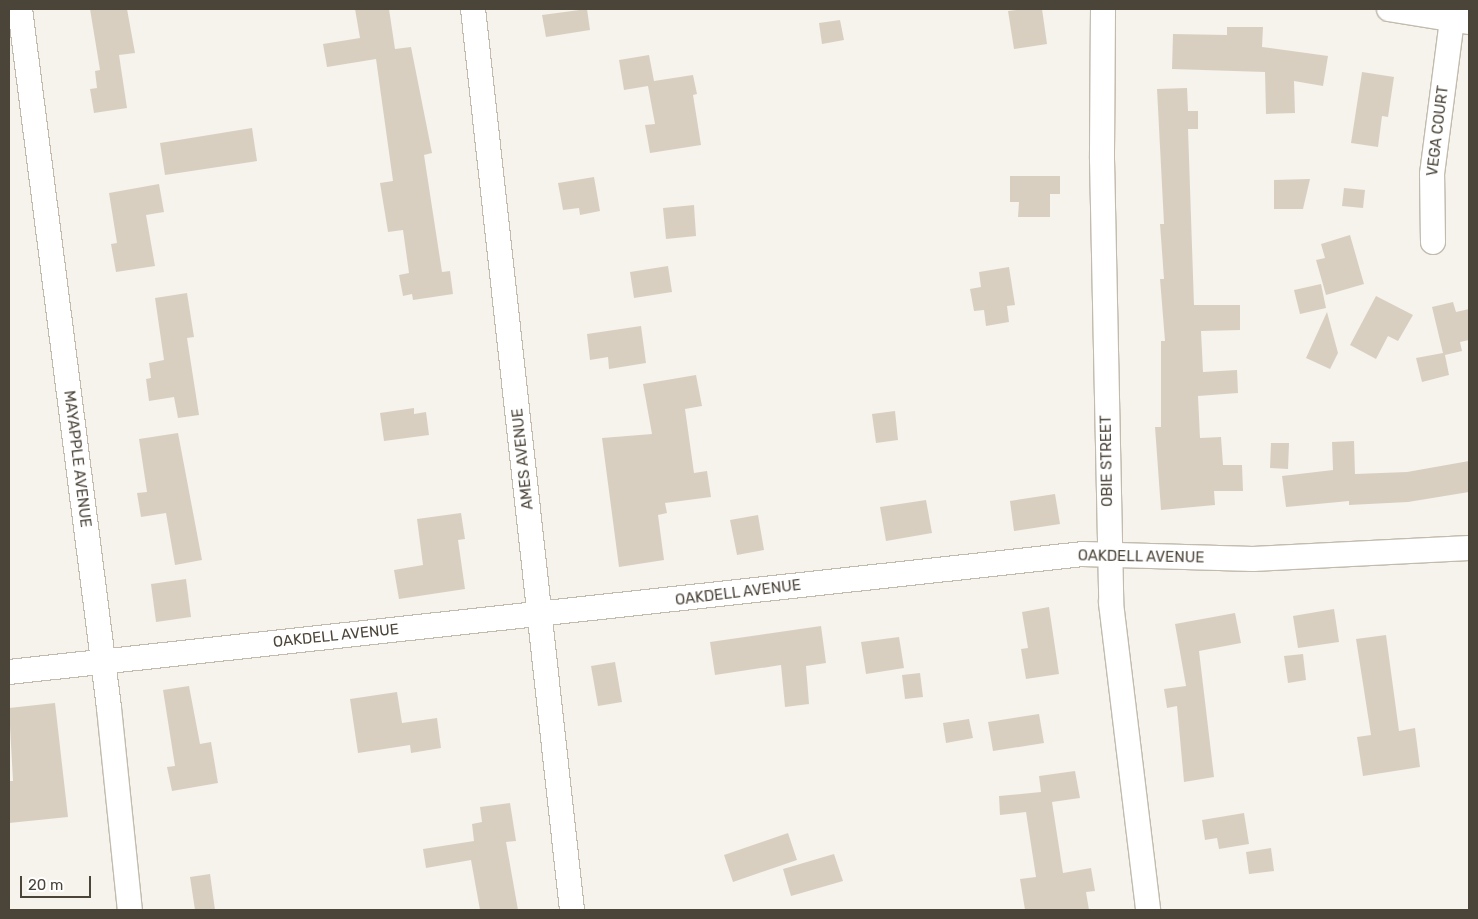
<!DOCTYPE html>
<style>
body{margin:0}
#map{position:relative;width:1478px;height:919px;overflow:hidden;background:#f6f3ec;font-family:Rubik,sans-serif}
div>[style]{position:absolute}
.building>*{inset:0;background:#d8cfc1}
.roads{filter:drop-shadow(1px 0 #c2bbae) drop-shadow(-1px 0 #c2bbae) drop-shadow(0 1px #c2bbae) drop-shadow(0 -1px #c2bbae)}
.minor>*{height:24px;margin:-12px;padding:0 12px;transform-origin:12px;border-radius:12px;background:#fff}
span{translate:-50% -50%;white-space:nowrap;text-align:center;line-height:1.15;-webkit-text-stroke:4px #fff;paint-order:stroke}
.street-label{font-size:15px;color:#4b4439}
.frame{position:absolute;inset:0;border:10px solid #4b4439;pointer-events:none}
.scale{position:absolute;left:20px;top:876px;width:71px;height:22px;box-sizing:border-box;border:2px solid #4b4439;border-top:0;padding-left:6px;font-size:15px;line-height:18px;white-space:nowrap;color:#4b4439;-webkit-text-stroke:4px #fff;paint-order:stroke}
</style>
<div id="map">
<div class="building">
<div style="clip-path:polygon(90px 9px,127px 9px,135px 53px,119px 55px,127px 108px,94px 113px,90px 89px,97px 88px,95px 71px,100px 70px)"></div>
<div style="clip-path:polygon(355px 9px,389px 9px,395px 49px,411px 47px,432px 153px,424px 155px,442px 272px,450px 271px,453px 294px,413px 300px,412px 294px,403px 296px,399px 275px,409px 273px,403px 230px,388px 232px,380px 183px,393px 181px,376px 59px,327px 67px,323px 44px,360px 38px)"></div>
<div style="clip-path:polygon(587px 9px,590px 30px,546px 37px,542px 15px)"></div>
<div style="clip-path:polygon(1024px 9px,1042px 9px,1047px 44px,1014px 49px,1008px 11px)"></div>
<div style="clip-path:polygon(840px 20px,844px 40px,822px 44px,819px 23px)"></div>
<div style="clip-path:polygon(1227px 27px,1263px 27px,1262px 47px,1328px 56px,1323px 86px,1294px 81px,1295px 113px,1266px 114px,1265px 72px,1172px 69px,1173px 34px,1227px 35px)"></div>
<div style="clip-path:polygon(649px 55px,654px 81px,693px 75px,697px 94px,693px 95px,701px 145px,650px 153px,645px 125px,655px 124px,648px 86px,624px 90px,619px 60px)"></div>
<div style="clip-path:polygon(1362px 72px,1394px 77px,1388px 117px,1382px 116px,1378px 147px,1351px 143px)"></div>
<div style="clip-path:polygon(1187px 88px,1188px 111px,1198px 111px,1198px 129px,1188px 129px,1194px 305px,1240px 305px,1240px 330px,1201px 331px,1203px 372px,1237px 370px,1238px 393px,1198px 396px,1200px 438px,1221px 437px,1223px 465px,1242px 465px,1243px 491px,1214px 491px,1215px 505px,1161px 510px,1155px 427px,1161px 427px,1161px 341px,1165px 341px,1160px 279px,1164px 279px,1160px 224px,1164px 224px,1157px 89px)"></div>
<div style="clip-path:polygon(252px 128px,257px 161px,165px 175px,160px 143px)"></div>
<div style="clip-path:polygon(1010px 176px,1060px 176px,1060px 194px,1050px 194px,1050px 217px,1018px 217px,1019px 202px,1010px 202px)"></div>
<div style="clip-path:polygon(594px 177px,600px 211px,580px 215px,579px 208px,563px 210px,558px 183px)"></div>
<div style="clip-path:polygon(1310px 179px,1303px 209px,1274px 209px,1274px 180px)"></div>
<div style="clip-path:polygon(159px 184px,164px 212px,146px 215px,155px 266px,116px 272px,111px 244px,117px 243px,109px 193px)"></div>
<div style="clip-path:polygon(1344px 188px,1365px 190px,1363px 208px,1342px 206px)"></div>
<div style="clip-path:polygon(694px 205px,696px 236px,666px 239px,663px 208px)"></div>
<div style="clip-path:polygon(1350px 235px,1364px 284px,1326px 295px,1316px 260px,1325px 258px,1321px 244px)"></div>
<div style="clip-path:polygon(668px 266px,672px 292px,634px 298px,630px 272px)"></div>
<div style="clip-path:polygon(1009px 267px,1015px 305px,1007px 306px,1009px 322px,986px 326px,984px 310px,974px 311px,970px 289px,981px 287px,979px 272px)"></div>
<div style="clip-path:polygon(1321px 284px,1326px 308px,1300px 314px,1294px 290px)"></div>
<div style="clip-path:polygon(187px 293px,194px 337px,187px 338px,199px 415px,178px 418px,174px 397px,149px 401px,146px 379px,151px 378px,149px 363px,164px 360px,155px 298px)"></div>
<div style="clip-path:polygon(1376px 296px,1413px 315px,1398px 341px,1388px 336px,1376px 359px,1350px 345px)"></div>
<div style="clip-path:polygon(1453px 302px,1456px 312px,1469px 309px,1469px 340px,1460px 342px,1462px 351px,1445px 355px,1449px 375px,1422px 382px,1416px 358px,1443px 353px,1432px 307px)"></div>
<div style="clip-path:polygon(1327px 312px,1338px 353px,1330px 369px,1306px 358px)"></div>
<div style="clip-path:polygon(641px 326px,646px 363px,609px 369px,608px 357px,590px 360px,587px 334px)"></div>
<div style="clip-path:polygon(696px 375px,702px 406px,685px 409px,694px 473px,707px 471px,711px 497px,665px 503px,667px 513px,658px 515px,664px 560px,619px 567px,602px 438px,652px 434px,643px 384px)"></div>
<div style="clip-path:polygon(414px 408px,414px 414px,426px 412px,429px 435px,384px 441px,380px 413px)"></div>
<div style="clip-path:polygon(895px 411px,898px 440px,876px 443px,872px 414px)"></div>
<div style="clip-path:polygon(178px 433px,202px 560px,175px 565px,166px 513px,141px 517px,137px 493px,147px 492px,139px 439px)"></div>
<div style="clip-path:polygon(1354px 441px,1355px 474px,1407px 472px,1469px 461px,1469px 492px,1408px 502px,1349px 505px,1349px 501px,1286px 507px,1282px 476px,1333px 470px,1332px 442px)"></div>
<div style="clip-path:polygon(1271px 443px,1289px 443px,1288px 469px,1270px 468px)"></div>
<div style="clip-path:polygon(1055px 494px,1060px 524px,1014px 531px,1010px 501px)"></div>
<div style="clip-path:polygon(926px 500px,932px 533px,886px 541px,880px 507px)"></div>
<div style="clip-path:polygon(461px 513px,465px 539px,458px 540px,465px 589px,399px 599px,394px 570px,423px 565px,417px 519px)"></div>
<div style="clip-path:polygon(758px 515px,764px 550px,737px 555px,730px 520px)"></div>
<div style="clip-path:polygon(186px 579px,191px 617px,156px 622px,151px 584px)"></div>
<div style="clip-path:polygon(1049px 607px,1059px 674px,1026px 679px,1021px 649px,1028px 648px,1022px 612px)"></div>
<div style="clip-path:polygon(1334px 609px,1339px 642px,1298px 648px,1293px 616px)"></div>
<div style="clip-path:polygon(1235px 613px,1241px 643px,1199px 651px,1214px 777px,1184px 782px,1177px 706px,1167px 708px,1164px 689px,1186px 686px,1175px 624px)"></div>
<div style="clip-path:polygon(821px 626px,826px 663px,806px 666px,809px 704px,785px 707px,781px 665px,715px 675px,710px 642px)"></div>
<div style="clip-path:polygon(1386px 635px,1399px 731px,1415px 728px,1420px 767px,1363px 776px,1357px 737px,1371px 735px,1356px 639px)"></div>
<div style="clip-path:polygon(899px 637px,904px 668px,866px 674px,861px 642px)"></div>
<div style="clip-path:polygon(1303px 654px,1306px 680px,1288px 683px,1284px 656px)"></div>
<div style="clip-path:polygon(615px 662px,622px 702px,598px 706px,591px 666px)"></div>
<div style="clip-path:polygon(920px 673px,923px 697px,905px 699px,902px 675px)"></div>
<div style="clip-path:polygon(189px 686px,200px 744px,211px 742px,218px 783px,172px 791px,167px 767px,175px 766px,163px 690px)"></div>
<div style="clip-path:polygon(397px 692px,402px 723px,437px 718px,441px 748px,411px 753px,410px 745px,358px 753px,350px 699px)"></div>
<div style="clip-path:polygon(55px 703px,68px 817px,9px 823px,9px 781px,13px 781px,9px 708px)"></div>
<div style="clip-path:polygon(1039px 714px,1044px 743px,993px 751px,988px 722px)"></div>
<div style="clip-path:polygon(969px 719px,973px 738px,946px 743px,943px 723px)"></div>
<div style="clip-path:polygon(1075px 771px,1080px 798px,1052px 802px,1063px 873px,1091px 868px,1095px 891px,1086px 892px,1089px 910px,1025px 910px,1020px 879px,1036px 877px,1026px 812px,1000px 815px,999px 796px,1041px 792px,1039px 776px)"></div>
<div style="clip-path:polygon(510px 803px,516px 841px,506px 842px,518px 910px,480px 910px,471px 860px,426px 868px,423px 849px,474px 841px,472px 824px,482px 822px,480px 807px)"></div>
<div style="clip-path:polygon(1244px 813px,1249px 844px,1219px 849px,1217px 838px,1205px 840px,1202px 820px)"></div>
<div style="clip-path:polygon(788px 833px,797px 860px,733px 882px,724px 855px)"></div>
<div style="clip-path:polygon(1271px 848px,1274px 871px,1249px 874px,1246px 852px)"></div>
<div style="clip-path:polygon(834px 854px,843px 881px,791px 896px,783px 869px)"></div>
<div style="clip-path:polygon(210px 874px,215px 910px,195px 910px,190px 877px)"></div>
</div>
<div class="roads">
<div class="minor">
<div style="left:20px;top:9px;width:705px;rotate:82.74deg"></div>
<div style="left:109px;top:708px;width:203px;rotate:84.1deg"></div>
<div style="left:473px;top:9px;width:906px;rotate:83.73deg"></div>
<div style="left:1103px;top:9px;width:150px;rotate:90.4deg"></div>
<div style="left:1102px;top:159px;width:444px;rotate:88.8deg"></div>
<div style="left:1111px;top:603px;width:309px;rotate:83.1deg"></div>
<div style="left:1389px;top:9px;width:81px;rotate:9.2deg"></div>
<div style="left:1433px;top:242px;width:68px;rotate:-90.8deg"></div>
<div style="left:1432px;top:174px;width:155px;rotate:-82.6deg"></div>
<div style="left:9px;top:672px;width:1080px;rotate:-6.27deg"></div>
<div style="left:1083px;top:554px;width:170px;rotate:1.7deg"></div>
<div style="left:1253px;top:559px;width:216px;rotate:-2.9deg"></div>
</div>
</div>
<div class="street-label">
<span style="left:1438px;top:131px;rotate:-83deg">VEGA COURT</span>
<span style="left:77px;top:459px;rotate:83deg">MAYAPPLE AVENUE</span>
<span style="left:523px;top:459px;rotate:-96deg">AMES AVENUE</span>
<span style="left:1107px;top:461px;rotate:-91deg">OBIE STREET</span>
<span style="left:1141px;top:557px;rotate:1deg">OAKDELL AVENUE</span>
<span style="left:738px;top:593px;rotate:-7deg">OAKDELL AVENUE</span>
<span style="left:336px;top:636px;rotate:-6deg">OAKDELL AVENUE</span>
</div>
<div class="frame"></div>
<div class="scale">20 m</div>
</div>
